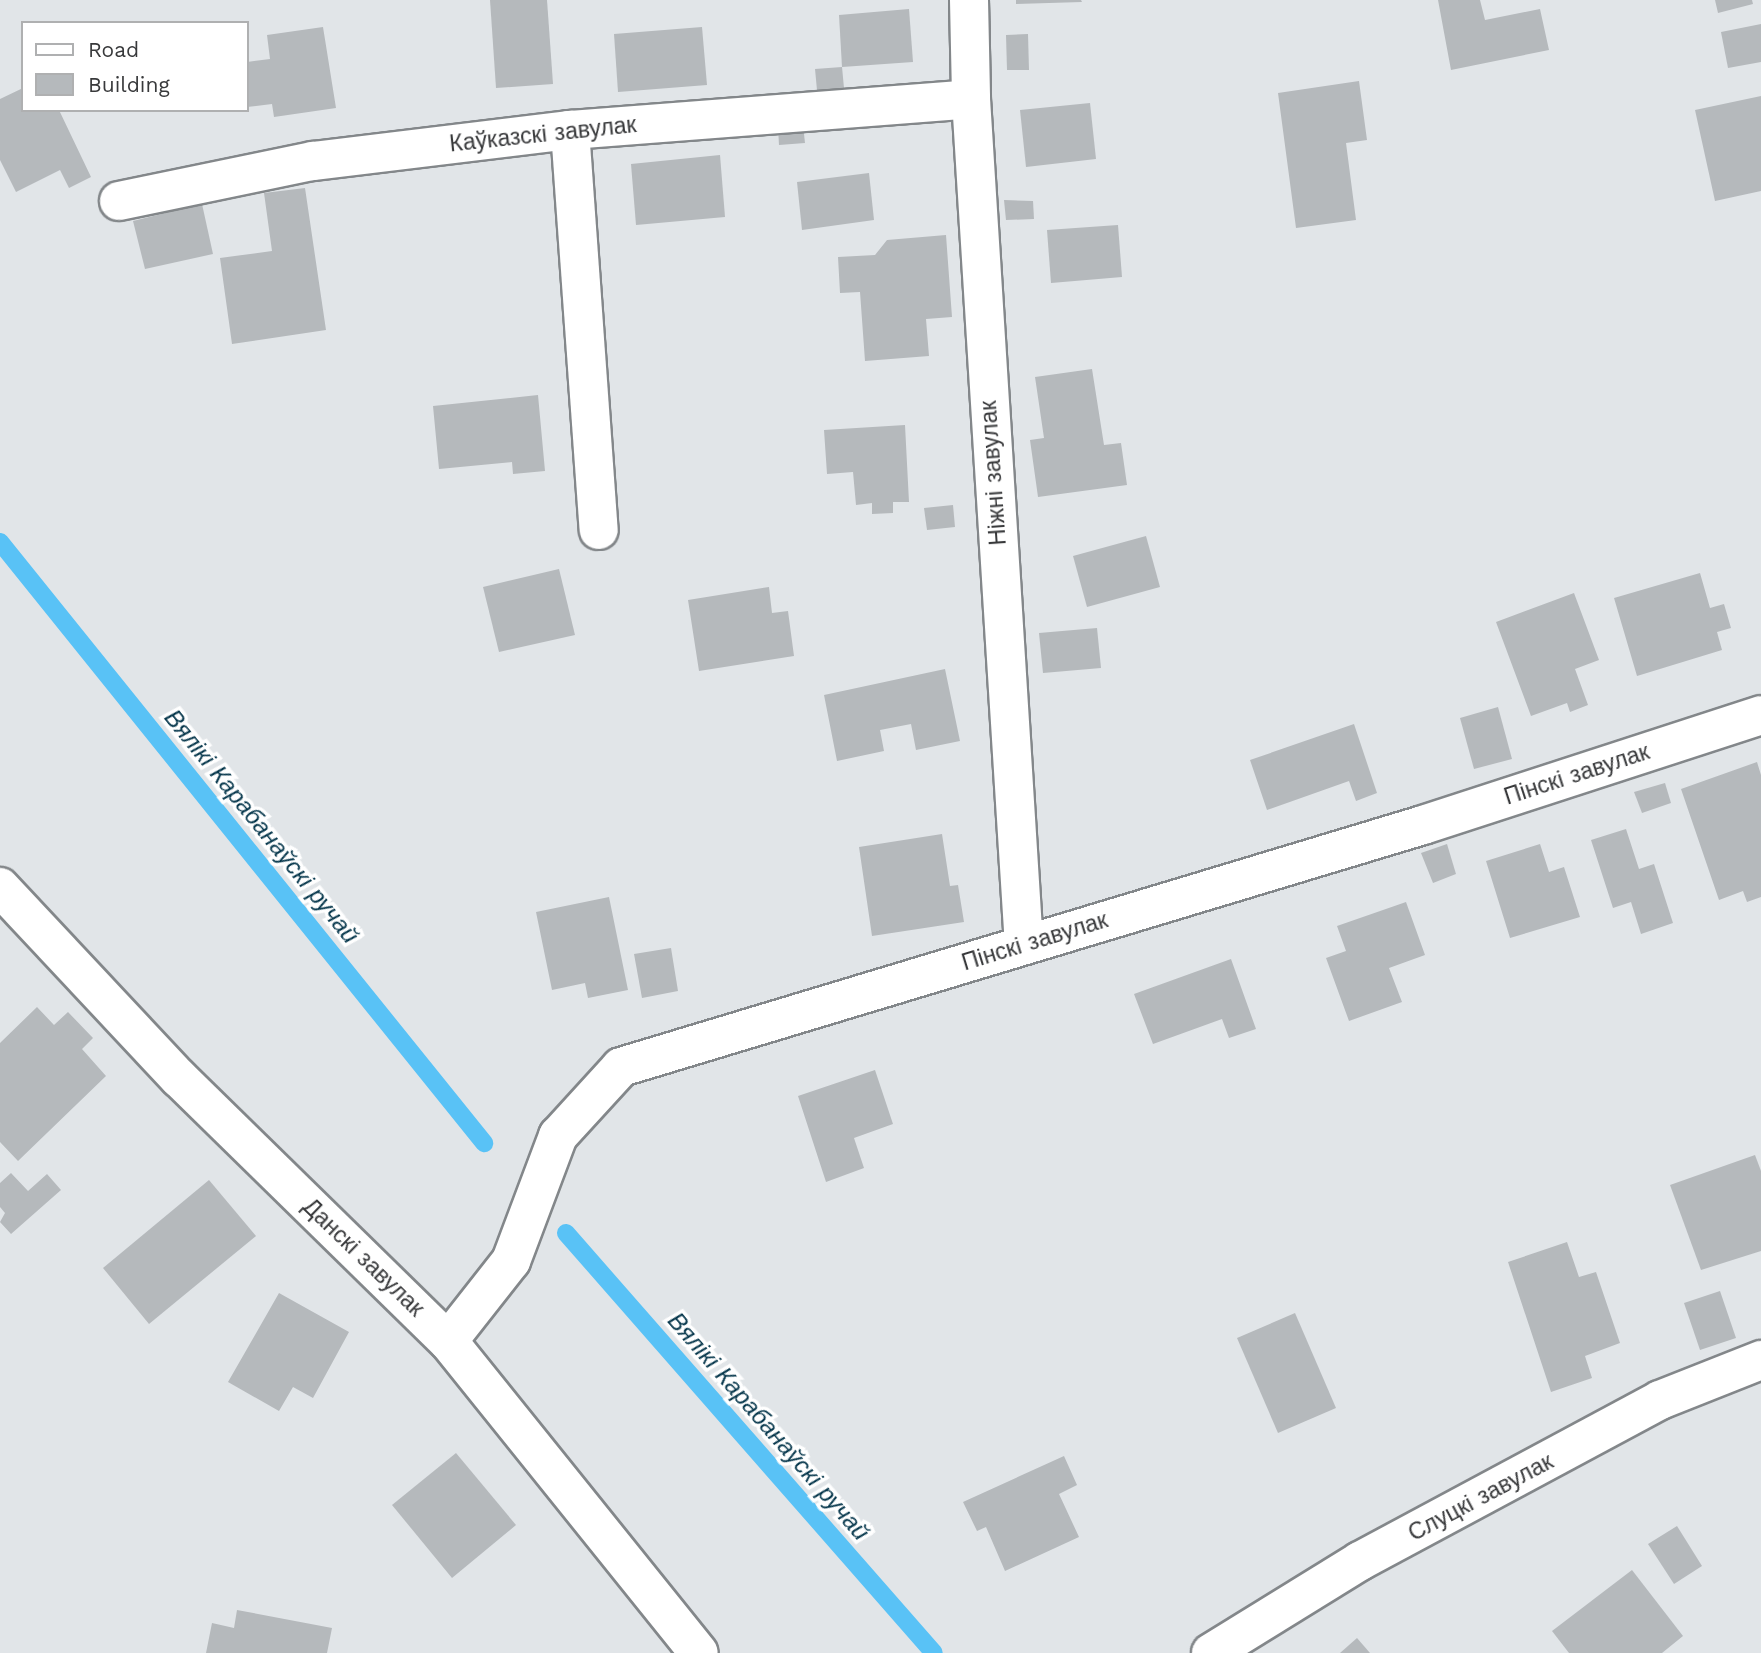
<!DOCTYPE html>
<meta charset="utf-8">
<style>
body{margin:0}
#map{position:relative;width:1761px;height:1653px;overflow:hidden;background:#e1e5e8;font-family:"Work Sans",sans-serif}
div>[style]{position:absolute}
.stream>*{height:18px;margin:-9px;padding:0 9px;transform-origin:9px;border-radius:9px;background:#59c2f6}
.building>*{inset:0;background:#b5b9bc}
.roads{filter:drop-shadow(2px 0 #83878a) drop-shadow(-2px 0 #83878a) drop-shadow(0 2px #83878a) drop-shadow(0 -2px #83878a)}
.minor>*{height:38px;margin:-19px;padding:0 19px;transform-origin:19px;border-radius:19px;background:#fff}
span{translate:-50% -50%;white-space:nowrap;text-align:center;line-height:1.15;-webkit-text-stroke:7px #fff;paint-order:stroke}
.street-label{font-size:23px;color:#38393b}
.water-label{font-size:24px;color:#05364b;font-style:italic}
.legend{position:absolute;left:21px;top:21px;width:228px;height:91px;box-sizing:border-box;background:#fff;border:2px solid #afb0b1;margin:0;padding:9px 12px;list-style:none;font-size:21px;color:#38393b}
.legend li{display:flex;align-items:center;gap:14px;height:35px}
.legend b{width:35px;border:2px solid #afb0b1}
</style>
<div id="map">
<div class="stream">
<div style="left:0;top:542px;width:772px;rotate:51.15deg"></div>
<div style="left:566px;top:1233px;width:558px;rotate:48.78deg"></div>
</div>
<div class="building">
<div style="clip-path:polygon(490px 0,547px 0,553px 84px,496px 88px)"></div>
<div style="clip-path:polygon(1016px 0,1081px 0,1082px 2px,1016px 4px)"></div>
<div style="clip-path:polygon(1438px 0,1480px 0,1485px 20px,1540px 9px,1549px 50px,1451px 70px)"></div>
<div style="clip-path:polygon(1715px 0,1752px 0,1753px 4px,1718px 13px)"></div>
<div style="clip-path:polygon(909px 9px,913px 62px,842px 67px,839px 15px)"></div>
<div style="clip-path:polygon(1761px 24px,1761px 62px,1728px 68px,1721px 32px)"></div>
<div style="clip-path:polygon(323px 27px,336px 108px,274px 117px,272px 104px,247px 107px,247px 62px,270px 59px,267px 35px)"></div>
<div style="clip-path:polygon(702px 27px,707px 85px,618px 92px,614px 34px)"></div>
<div style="clip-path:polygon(1028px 34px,1029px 70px,1007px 70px,1006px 35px)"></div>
<div style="clip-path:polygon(842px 67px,844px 88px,817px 90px,815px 69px)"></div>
<div style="clip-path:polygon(1359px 81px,1367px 140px,1346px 143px,1356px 220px,1296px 228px,1278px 93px)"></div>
<div style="clip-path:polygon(23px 88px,23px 110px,59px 110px,91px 177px,69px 188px,60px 170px,16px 192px,0 160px,0 99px)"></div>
<div style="clip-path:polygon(1761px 96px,1761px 191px,1715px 201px,1695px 110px)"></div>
<div style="clip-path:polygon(1090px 103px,1096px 159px,1026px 167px,1020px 110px)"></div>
<div style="clip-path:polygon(803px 125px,805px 143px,779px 145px,778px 127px)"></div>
<div style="clip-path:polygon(720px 155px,725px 217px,636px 225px,631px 164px)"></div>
<div style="clip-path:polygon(869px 173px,874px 220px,802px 230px,797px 182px)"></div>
<div style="clip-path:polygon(305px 188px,326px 330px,232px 344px,220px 258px,272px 251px,264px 193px)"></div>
<div style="clip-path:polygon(1004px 200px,1033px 201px,1034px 219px,1006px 220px)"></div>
<div style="clip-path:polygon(202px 204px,213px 254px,145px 269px,133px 221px)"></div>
<div style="clip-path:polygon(1118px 225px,1122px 277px,1051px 283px,1047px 230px)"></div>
<div style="clip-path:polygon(946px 235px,952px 317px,926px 319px,929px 356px,865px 361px,860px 292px,840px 293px,838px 257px,875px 255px,887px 240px)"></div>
<div style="clip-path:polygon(1092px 369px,1104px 445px,1121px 443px,1127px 485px,1038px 497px,1030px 440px,1044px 438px,1035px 377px)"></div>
<div style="clip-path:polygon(538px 395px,545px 471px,513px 474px,512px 462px,439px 469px,433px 406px)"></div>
<div style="clip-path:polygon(905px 425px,909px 502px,893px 502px,893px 513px,872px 514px,872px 503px,856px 505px,853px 472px,827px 474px,824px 430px)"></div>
<div style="clip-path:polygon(953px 505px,955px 527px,927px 530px,924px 508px)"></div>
<div style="clip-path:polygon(1146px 536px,1160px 587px,1087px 607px,1073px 556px)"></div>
<div style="clip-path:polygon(559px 569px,575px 635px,499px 652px,483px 587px)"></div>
<div style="clip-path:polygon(1700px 573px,1710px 608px,1724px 604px,1731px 628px,1717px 632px,1722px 650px,1637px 676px,1614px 598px)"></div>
<div style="clip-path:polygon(769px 587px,772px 613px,788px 611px,794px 656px,699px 671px,688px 600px)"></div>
<div style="clip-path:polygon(1574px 593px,1599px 660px,1575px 669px,1588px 705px,1570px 712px,1567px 703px,1531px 716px,1496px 622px)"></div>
<div style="clip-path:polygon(1097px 628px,1101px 668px,1043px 673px,1039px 633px)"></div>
<div style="clip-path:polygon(945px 669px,960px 741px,916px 750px,911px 724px,880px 730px,884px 751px,837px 761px,824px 695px)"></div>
<div style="clip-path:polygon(1498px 707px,1512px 759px,1474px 769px,1460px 718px)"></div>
<div style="clip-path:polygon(1354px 724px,1377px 793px,1356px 801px,1349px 781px,1267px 810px,1250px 760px)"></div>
<div style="clip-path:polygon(1757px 762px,1761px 775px,1761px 897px,1747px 902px,1743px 891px,1719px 900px,1681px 789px)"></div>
<div style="clip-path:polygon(1665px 783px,1671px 803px,1642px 813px,1634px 792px)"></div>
<div style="clip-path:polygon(1626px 829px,1639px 869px,1654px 864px,1673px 923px,1641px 934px,1631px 902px,1613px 908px,1591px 840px)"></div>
<div style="clip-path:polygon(942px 834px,950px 886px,958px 885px,964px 922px,872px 936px,859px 847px)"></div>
<div style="clip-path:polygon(1447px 844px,1456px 874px,1433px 883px,1421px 853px)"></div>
<div style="clip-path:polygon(1540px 844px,1549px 872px,1564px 867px,1580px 917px,1510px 938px,1486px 861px)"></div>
<div style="clip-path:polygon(609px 897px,628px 990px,588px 998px,585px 983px,552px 990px,536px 912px)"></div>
<div style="clip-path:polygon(1406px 902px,1425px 955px,1389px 968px,1402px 1002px,1349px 1021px,1326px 958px,1346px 951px,1337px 926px)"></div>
<div style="clip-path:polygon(671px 948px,678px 991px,642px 998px,634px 954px)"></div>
<div style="clip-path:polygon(1231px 959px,1256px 1029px,1229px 1038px,1222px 1019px,1153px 1044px,1134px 994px)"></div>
<div style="clip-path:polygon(37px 1007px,54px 1025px,68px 1012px,93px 1038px,82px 1049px,106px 1076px,18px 1161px,0 1142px,0 1043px)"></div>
<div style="clip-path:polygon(875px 1070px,893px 1124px,854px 1138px,864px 1168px,826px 1182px,798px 1096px)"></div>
<div style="clip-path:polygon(1755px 1155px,1761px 1171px,1761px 1251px,1701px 1270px,1670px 1185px)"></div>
<div style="clip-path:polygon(11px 1173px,28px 1191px,47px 1174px,61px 1190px,11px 1234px,0 1222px,5px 1213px,0 1207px,0 1183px)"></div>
<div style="clip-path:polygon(209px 1180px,256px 1236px,149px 1324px,103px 1268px)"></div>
<div style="clip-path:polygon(1567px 1242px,1579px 1277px,1596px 1272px,1620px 1343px,1585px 1356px,1592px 1378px,1551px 1392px,1508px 1262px)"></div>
<div style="clip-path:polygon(1720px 1291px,1736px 1338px,1700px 1350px,1684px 1303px)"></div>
<div style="clip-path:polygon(279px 1293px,349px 1332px,313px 1398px,293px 1387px,279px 1411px,228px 1382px)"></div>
<div style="clip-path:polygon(1295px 1313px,1336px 1408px,1278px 1433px,1237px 1338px)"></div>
<div style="clip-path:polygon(456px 1453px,516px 1525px,452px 1578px,392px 1505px)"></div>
<div style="clip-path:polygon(1064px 1456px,1077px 1485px,1059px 1494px,1079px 1537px,1005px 1571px,986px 1527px,977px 1531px,963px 1502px)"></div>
<div style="clip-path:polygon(1677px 1526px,1702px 1566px,1674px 1584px,1648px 1544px)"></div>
<div style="clip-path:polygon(1632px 1570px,1683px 1636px,1662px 1653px,1569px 1653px,1552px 1631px)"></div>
<div style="clip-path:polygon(237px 1610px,332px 1628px,327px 1653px,206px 1653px,212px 1623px,234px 1628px)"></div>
<div style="clip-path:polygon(1357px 1638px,1370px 1653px,1340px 1653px)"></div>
</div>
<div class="roads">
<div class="minor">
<div style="left:969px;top:0;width:99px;rotate:88.8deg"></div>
<div style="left:971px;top:99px;width:848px;rotate:86.42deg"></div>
<div style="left:570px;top:130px;width:401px;rotate:85.9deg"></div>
<div style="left:119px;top:201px;width:198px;rotate:-11.7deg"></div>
<div style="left:313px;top:161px;width:259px;rotate:-6.9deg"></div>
<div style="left:570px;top:130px;width:402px;rotate:-4.4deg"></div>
<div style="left:0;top:887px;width:262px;rotate:46.9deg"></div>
<div style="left:179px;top:1078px;width:376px;rotate:44.4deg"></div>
<div style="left:448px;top:1341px;width:400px;rotate:51.2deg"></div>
<div style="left:448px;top:1341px;width:102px;rotate:-51.8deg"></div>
<div style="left:511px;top:1261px;width:134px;rotate:-69.4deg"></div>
<div style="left:558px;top:1136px;width:93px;rotate:-47.6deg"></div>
<div style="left:621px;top:1067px;width:838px;rotate:-16.79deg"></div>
<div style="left:1423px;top:825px;width:355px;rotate:-18deg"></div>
<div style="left:1211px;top:1653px;width:175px;rotate:-31.7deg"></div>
<div style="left:1360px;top:1561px;width:340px;rotate:-28.2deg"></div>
<div style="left:1660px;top:1400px;width:109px;rotate:-21.6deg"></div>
</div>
</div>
<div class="street-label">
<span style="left:543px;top:135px;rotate:-6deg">Каўказскі завулак</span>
<span style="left:994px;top:473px;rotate:-94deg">Ніжні завулак</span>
<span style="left:1577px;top:775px;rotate:-18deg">Пінскі завулак</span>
<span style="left:1035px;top:942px;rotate:-17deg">Пінскі завулак</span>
<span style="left:363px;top:1258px;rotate:44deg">Данскі завулак</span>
<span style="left:1481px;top:1498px;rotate:-28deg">Слуцкі завулак</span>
</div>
<div class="water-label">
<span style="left:261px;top:827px;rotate:51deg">Вялікі Карабанаўскі ручай</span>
<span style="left:768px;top:1427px;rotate:49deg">Вялікі Карабанаўскі ручай</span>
</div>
<ul class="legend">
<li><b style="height:9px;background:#fff"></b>Road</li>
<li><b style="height:19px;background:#b5b9bc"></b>Building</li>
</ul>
</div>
